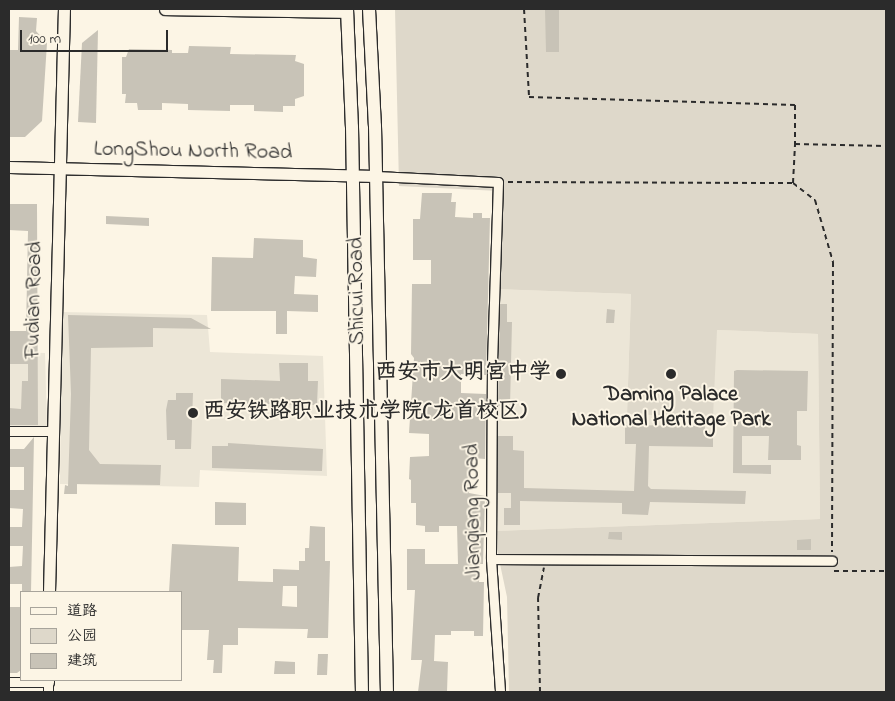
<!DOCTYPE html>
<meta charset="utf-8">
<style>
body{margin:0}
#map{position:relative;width:895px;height:701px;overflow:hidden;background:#fcf5e5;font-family:"Indie Flower","LXGW WenKai TC",sans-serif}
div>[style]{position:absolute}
.built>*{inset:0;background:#ece6d7}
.green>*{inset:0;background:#ded8ca}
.building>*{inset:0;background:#c8c3b7}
.path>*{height:2px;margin-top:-1px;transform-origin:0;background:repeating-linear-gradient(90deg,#2b2b2b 0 5px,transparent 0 9px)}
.roads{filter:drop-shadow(1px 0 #2b2b2b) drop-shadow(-1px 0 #2b2b2b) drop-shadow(0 1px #2b2b2b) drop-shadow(0 -1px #2b2b2b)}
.minor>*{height:9px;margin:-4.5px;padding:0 4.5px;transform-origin:4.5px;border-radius:4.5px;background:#fcf5e5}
.tertiary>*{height:11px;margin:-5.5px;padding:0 5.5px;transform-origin:5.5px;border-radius:5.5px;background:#fcf5e5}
.secondary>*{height:12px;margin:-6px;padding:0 6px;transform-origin:6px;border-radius:6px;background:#fcf5e5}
.dots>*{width:14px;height:14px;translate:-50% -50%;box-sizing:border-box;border:2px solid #fcf5e5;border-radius:50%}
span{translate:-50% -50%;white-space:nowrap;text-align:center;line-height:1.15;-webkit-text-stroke:4px #fcf5e5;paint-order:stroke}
.street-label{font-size:22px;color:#2b2b2b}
.poi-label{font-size:22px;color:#2b2b2b;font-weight:700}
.right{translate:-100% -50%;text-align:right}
.left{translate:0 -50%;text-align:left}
.frame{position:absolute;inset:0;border:10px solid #2b2b2b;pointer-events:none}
.legend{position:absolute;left:20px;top:591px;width:162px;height:90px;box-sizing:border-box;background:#fcf5e5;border:1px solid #a8a49b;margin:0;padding:6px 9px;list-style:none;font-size:15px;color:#2b2b2b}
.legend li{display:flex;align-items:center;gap:10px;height:25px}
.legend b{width:25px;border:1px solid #a8a49b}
.scale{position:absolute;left:20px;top:30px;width:148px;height:22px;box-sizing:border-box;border:2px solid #2b2b2b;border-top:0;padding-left:6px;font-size:15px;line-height:18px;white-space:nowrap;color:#2b2b2b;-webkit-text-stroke:4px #fcf5e5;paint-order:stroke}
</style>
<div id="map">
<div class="built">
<div style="clip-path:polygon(495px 289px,631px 294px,627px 413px,717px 330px,818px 334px,820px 519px,493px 531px)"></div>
<div style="clip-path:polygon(62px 312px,207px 315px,210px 352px,323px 356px,327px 476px,200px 470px,199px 487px,60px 484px)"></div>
<div style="clip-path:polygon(9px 352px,45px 353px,47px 430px,9px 430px)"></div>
</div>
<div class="green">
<div style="clip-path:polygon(395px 9px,886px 9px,886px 692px,509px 692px,507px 597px,493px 531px,820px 519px,818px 334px,717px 330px,713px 417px,627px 414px,631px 294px,495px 289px,499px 191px,399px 186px)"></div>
</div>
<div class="building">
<div style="clip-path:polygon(545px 9px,559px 9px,559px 52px,546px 52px)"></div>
<div style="clip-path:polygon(19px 17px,37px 18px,36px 31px,47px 43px,42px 121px,25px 137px,9px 137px,9px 63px,10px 50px,18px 50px)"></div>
<div style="clip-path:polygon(98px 30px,96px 123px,78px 122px,82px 43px)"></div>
<div style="clip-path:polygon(189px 46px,231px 47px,230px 54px,296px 55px,295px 61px,304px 64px,304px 96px,295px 99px,295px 106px,283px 106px,283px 112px,254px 111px,254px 105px,230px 105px,230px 111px,188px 110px,188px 104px,162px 103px,162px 110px,138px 110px,137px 103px,125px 103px,126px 94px,122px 94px,122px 57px,126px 57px,129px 49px,172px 50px,172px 53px,188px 53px)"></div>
<div style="clip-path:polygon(422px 193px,452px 193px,451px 202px,456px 202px,455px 217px,473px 218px,473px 213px,482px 213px,482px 218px,490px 218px,486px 375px,461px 374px,461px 393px,486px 394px,485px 459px,473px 458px,473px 467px,470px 467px,469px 493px,485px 496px,483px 564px,480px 564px,479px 582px,484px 582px,483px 636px,474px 636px,474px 631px,451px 631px,451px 635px,435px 635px,434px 661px,448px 662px,447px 692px,418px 692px,422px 660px,411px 660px,415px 590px,407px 590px,407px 549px,425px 549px,425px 564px,458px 564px,457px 526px,439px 526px,439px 532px,425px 532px,425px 526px,416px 525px,416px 503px,411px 503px,411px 480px,409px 479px,410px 457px,429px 456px,429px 434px,409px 433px,414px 358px,411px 354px,412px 284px,431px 284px,431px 260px,413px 260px,413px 219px,420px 219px)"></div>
<div style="clip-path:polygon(9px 204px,37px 204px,38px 425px,9px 425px,9px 408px,21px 409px,22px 381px,28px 381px,28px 364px,9px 364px,9px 331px,26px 331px,28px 231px,9px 230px)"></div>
<div style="clip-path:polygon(106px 216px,149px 218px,149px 226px,106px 224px)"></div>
<div style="clip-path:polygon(254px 238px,303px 240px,303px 257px,317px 259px,316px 277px,295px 276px,294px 294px,318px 295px,318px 312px,287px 311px,287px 334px,276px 334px,276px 311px,211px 311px,212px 257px,253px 258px)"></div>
<div style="clip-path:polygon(500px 304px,507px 304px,507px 322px,512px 322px,510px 406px,498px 406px)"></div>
<div style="clip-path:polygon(607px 309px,615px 310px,614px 323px,606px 323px)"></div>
<div style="clip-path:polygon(68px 315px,191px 318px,211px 329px,153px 328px,153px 347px,91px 348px,89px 450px,100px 464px,161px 465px,160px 485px,77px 484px,77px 494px,64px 494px,65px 485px,68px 486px,71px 394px)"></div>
<div style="clip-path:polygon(279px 363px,308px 363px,308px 381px,318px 381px,317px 405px,263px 404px,263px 410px,255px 410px,255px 404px,221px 403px,221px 379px,280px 381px)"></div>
<div style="clip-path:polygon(737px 370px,808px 371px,807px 411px,797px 411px,797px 445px,801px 446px,801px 460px,768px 460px,769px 436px,742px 436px,742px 465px,771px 465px,771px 474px,733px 473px,734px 371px)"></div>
<div style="clip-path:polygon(176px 393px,193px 393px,191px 449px,175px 449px,175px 440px,167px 440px,166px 410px,168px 400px,176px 400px)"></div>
<div style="clip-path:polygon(625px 425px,705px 426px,705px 432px,713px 432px,713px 447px,649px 446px,648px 486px,651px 489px,746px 491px,745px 504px,650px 502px,648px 515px,622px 514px,622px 503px,520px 501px,520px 525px,504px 525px,504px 508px,511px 508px,511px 493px,498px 493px,498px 436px,513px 436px,513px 450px,524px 451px,524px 488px,634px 491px,636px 444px,625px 444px)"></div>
<div style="clip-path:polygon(34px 437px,31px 592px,22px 592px,22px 584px,9px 584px,9px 567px,22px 566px,23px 546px,9px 546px,9px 527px,22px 527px,23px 509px,9px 508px,9px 490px,24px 490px,24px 467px,9px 467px,9px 449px,24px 449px)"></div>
<div style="clip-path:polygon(228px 443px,323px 449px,322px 471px,212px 468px,212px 446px,228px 446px)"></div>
<div style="clip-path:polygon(215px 502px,246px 503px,246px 525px,215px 525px)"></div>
<div style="clip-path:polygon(evenodd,310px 526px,325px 527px,325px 561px,330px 561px,328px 638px,307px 638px,308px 629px,305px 629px,238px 628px,238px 645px,223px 645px,222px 673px,213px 673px,214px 660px,207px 660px,209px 630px,181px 630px,181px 592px,169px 592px,172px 544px,239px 547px,238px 581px,273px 582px,273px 569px,299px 570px,299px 561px,305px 561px,305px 548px,309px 548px,310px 526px,283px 586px,297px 586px,297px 607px,282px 606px,283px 586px)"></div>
<div style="clip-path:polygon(609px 532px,622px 532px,622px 540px,608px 539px)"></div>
<div style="clip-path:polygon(811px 539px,811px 550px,797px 550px,797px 540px)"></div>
<div style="clip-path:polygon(9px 607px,21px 607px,21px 670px,17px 673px,9px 673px)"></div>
<div style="clip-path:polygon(318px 654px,328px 654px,327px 675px,317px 675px)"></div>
<div style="clip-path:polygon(275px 661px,295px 662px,295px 674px,274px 674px)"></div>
</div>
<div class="path">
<div style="left:524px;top:9px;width:88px;rotate:86.7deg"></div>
<div style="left:529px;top:97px;width:266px;rotate:1.7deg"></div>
<div style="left:795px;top:105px;width:39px;rotate:90deg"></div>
<div style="left:508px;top:182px;width:285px;rotate:0.2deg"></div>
<div style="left:793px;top:183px;width:28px;rotate:38deg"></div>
<div style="left:815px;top:200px;width:65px;rotate:73.8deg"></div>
<div style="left:833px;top:262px;width:290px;rotate:90.2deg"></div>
<div style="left:793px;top:183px;width:39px;rotate:-87deg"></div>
<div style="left:795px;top:144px;width:91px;rotate:1.3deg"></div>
<div style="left:834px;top:571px;width:52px"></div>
<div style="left:540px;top:692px;width:94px;rotate:-91.2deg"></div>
<div style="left:538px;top:598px;width:31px;rotate:-79deg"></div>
</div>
<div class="roads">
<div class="minor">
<div style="left:376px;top:176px;width:122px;rotate:2.8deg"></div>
<div style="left:498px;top:182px;width:180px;rotate:91.9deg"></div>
<div style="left:492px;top:362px;width:197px;rotate:90.3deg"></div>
<div style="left:491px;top:559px;width:133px;rotate:86.1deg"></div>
<div style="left:9px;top:431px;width:43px"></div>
<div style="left:491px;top:559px;width:341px;rotate:0.3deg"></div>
<div style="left:9px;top:682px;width:39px"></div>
<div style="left:48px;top:682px;width:10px;rotate:90deg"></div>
</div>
<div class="tertiary">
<div style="left:165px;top:9px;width:182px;rotate:0.9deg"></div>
<div style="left:9px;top:167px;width:367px;rotate:1.4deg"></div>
<div style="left:49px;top:592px;width:583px;rotate:-88.53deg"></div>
<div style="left:48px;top:682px;width:2px;rotate:-90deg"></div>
</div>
<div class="secondary">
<div style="left:347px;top:9px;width:118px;rotate:87.6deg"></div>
<div style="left:352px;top:127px;width:565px;rotate:88.99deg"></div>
<div style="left:369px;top:9px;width:117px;rotate:87.1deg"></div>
<div style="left:375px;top:126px;width:566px;rotate:88.79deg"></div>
</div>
</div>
<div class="dots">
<div style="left:561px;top:374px;background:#2b2b2b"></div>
<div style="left:671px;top:374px;background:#2b2b2b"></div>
<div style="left:193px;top:413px;background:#2b2b2b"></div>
</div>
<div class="street-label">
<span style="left:193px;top:152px;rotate:1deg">LongShou North Road</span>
<span style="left:358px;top:291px;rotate:-91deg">Shicui Road</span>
<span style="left:35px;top:300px;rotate:-89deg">Fudian Road</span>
<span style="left:474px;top:512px;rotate:-91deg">Jianqiang Road</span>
</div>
<div class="poi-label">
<span class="right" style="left:551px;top:374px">西安市大明宫中学</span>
<span style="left:671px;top:408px">Daming Palace<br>National Heritage Park</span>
<span class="left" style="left:203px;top:413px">西安铁路职业技术学院(龙首校区)</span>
</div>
<div class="frame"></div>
<ul class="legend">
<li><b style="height:6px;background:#fcf5e5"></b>道路</li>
<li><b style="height:14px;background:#ded8ca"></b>公园</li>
<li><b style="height:14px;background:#c8c3b7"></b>建筑</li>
</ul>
<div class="scale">100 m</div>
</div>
